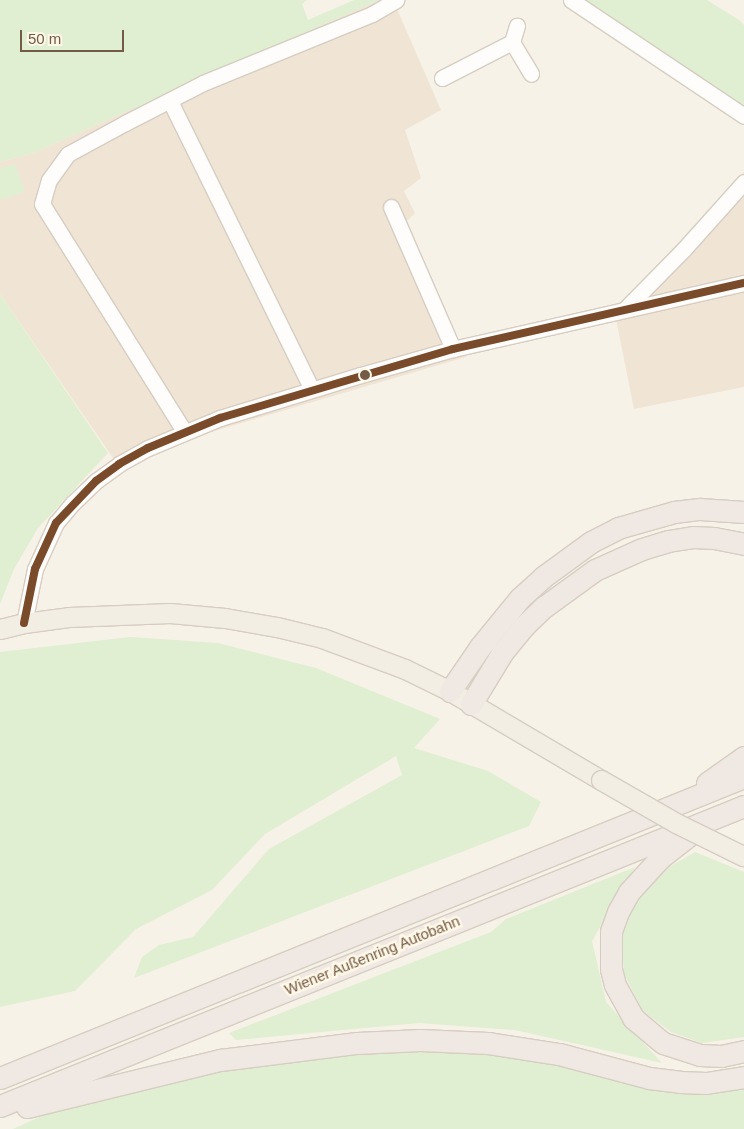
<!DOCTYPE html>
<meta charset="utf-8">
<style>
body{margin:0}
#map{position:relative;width:744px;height:1129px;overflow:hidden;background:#f7f2e7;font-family:Helvetica,sans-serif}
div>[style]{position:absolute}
.residential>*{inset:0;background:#f0e5d4}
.green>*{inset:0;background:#e0eed1}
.roads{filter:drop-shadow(1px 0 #d6cdc2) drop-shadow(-1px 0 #d6cdc2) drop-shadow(0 1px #d6cdc2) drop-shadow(0 -1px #d6cdc2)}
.minor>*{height:15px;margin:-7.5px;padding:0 7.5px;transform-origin:7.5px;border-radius:7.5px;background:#fefdfb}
.major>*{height:19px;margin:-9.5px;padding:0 9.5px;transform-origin:9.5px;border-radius:9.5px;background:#f2eee4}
.highway>*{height:21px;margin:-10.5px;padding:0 10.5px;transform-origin:10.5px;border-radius:10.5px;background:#f0e8e3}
.bridges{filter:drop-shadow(1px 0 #d5cdc4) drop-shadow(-1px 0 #d5cdc4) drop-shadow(0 1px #d5cdc4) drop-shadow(0 -1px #d5cdc4)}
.major-bridge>*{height:19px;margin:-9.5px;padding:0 9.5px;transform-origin:9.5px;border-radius:9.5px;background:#f2eee4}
.bus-1>*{height:8px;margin:-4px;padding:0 4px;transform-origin:4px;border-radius:4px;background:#7a4b2a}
.dots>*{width:14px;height:14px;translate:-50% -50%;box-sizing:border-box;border:2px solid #fff8e7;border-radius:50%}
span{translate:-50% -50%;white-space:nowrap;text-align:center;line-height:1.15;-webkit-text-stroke:5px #fff8e7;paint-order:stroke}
.street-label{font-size:15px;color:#745b47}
.scale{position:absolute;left:20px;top:30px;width:104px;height:22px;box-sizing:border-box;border:2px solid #745b47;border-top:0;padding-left:6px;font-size:15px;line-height:18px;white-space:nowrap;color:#745b47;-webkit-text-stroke:4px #fff8e7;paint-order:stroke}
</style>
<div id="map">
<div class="residential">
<div style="clip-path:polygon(379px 0,393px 0,441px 110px,405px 130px,421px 178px,404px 191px,415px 213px,402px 226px,466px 357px,170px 444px,122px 471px,0 294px,0 162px,33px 153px)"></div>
<div style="clip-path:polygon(744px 172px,744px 387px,634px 409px,616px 319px,622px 303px)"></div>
</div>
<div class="green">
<div style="clip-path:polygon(0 0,307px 0,302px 4px,308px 20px,354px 0,379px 0,33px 153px,0 162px)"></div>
<div style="clip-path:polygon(583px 0,707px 0,739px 20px,744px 25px,744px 110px)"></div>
<div style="clip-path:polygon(15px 164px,25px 192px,0 200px,0 168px)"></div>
<div style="clip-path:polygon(0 294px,108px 453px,38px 528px,14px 569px,0 604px)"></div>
<div style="clip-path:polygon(130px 637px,218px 643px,316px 668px,440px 719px,414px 748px,488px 771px,541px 802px,529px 826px,134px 978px,142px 957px,159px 945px,193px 937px,269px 849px,402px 775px,396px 756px,265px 834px,212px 890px,136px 929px,75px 991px,0 1007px,0 652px)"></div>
<div style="clip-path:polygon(695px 852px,744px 872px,744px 1037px,702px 1043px,671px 1032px,643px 1011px,624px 974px,622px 937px,635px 903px,662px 871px)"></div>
<div style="clip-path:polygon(635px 867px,592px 941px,606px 1002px,662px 1063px,515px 1030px,419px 1023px,236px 1040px,229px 1033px,491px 932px,506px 919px)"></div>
<div style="clip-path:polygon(348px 1050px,499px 1051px,744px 1086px,744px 1129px,13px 1129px,61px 1107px,256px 1061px)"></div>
</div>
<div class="roads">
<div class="minor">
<div style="left:571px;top:0;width:208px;rotate:33.8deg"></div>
<div style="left:512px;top:42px;width:17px;rotate:-73deg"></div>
<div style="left:442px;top:78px;width:79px;rotate:-27.2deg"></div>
<div style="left:512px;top:42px;width:37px;rotate:59deg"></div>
<div style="left:170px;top:101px;width:321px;rotate:63.8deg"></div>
<div style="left:391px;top:207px;width:155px;rotate:66.4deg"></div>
<div style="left:624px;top:310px;width:86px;rotate:-45.5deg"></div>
<div style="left:684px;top:249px;width:90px;rotate:-48.2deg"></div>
<div style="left:184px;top:431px;width:268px;rotate:-122deg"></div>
<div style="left:42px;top:204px;width:25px;rotate:-74deg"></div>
<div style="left:49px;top:180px;width:32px;rotate:-54deg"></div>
<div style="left:68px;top:154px;width:65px;rotate:-28.5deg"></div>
<div style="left:125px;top:123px;width:88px;rotate:-27.1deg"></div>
<div style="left:203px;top:83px;width:183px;rotate:-22.2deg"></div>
<div style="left:372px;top:14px;width:28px;rotate:-30deg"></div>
<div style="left:24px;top:623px;width:55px;rotate:-78.5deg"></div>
<div style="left:35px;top:569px;width:51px;rotate:-65.5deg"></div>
<div style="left:56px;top:523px;width:26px;rotate:-50deg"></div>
<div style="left:73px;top:503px;width:32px;rotate:-44deg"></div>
<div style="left:96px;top:481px;width:29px;rotate:-36deg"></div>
<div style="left:119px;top:464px;width:33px;rotate:-29deg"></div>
<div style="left:148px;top:448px;width:78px;rotate:-22.6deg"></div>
<div style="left:220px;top:418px;width:147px;rotate:-17deg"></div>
<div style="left:361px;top:375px;width:96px;rotate:-15.8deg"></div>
<div style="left:453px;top:349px;width:298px;rotate:-12.8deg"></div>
</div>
<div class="major">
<div style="left:0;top:629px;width:25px;rotate:-14deg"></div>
<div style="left:24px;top:623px;width:45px;rotate:-7.6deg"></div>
<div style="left:69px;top:617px;width:101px;rotate:-2.3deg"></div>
<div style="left:170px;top:613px;width:55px;rotate:5.2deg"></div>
<div style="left:225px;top:618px;width:53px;rotate:9.8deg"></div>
<div style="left:277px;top:627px;width:46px;rotate:13.7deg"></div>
<div style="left:322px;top:638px;width:89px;rotate:20.5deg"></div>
<div style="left:405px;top:669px;width:50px;rotate:26.1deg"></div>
<div style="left:450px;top:691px;width:175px;rotate:30.5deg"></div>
</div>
<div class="highway">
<div style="left:450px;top:691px;width:53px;rotate:-55.7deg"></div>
<div style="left:480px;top:647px;width:63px;rotate:-50.8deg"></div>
<div style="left:520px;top:598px;width:31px;rotate:-42deg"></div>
<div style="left:543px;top:577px;width:59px;rotate:-36.1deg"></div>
<div style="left:591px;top:542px;width:30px;rotate:-27deg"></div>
<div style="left:618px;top:528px;width:58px;rotate:-15.9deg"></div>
<div style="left:674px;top:512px;width:26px;rotate:-7deg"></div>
<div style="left:700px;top:509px;width:44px;rotate:3.9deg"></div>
<div style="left:471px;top:704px;width:60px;rotate:-58.7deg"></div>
<div style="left:502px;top:653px;width:35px;rotate:-51deg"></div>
<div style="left:524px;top:626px;width:28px;rotate:-44deg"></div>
<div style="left:544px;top:607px;width:63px;rotate:-36deg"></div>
<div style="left:595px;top:570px;width:51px;rotate:-24.1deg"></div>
<div style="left:642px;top:549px;width:27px;rotate:-17deg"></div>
<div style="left:668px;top:541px;width:25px;rotate:-9deg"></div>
<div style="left:693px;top:537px;width:21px;rotate:3deg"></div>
<div style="left:714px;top:538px;width:31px;rotate:11deg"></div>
<div style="left:707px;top:783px;width:45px;rotate:-35.1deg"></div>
<div style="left:692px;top:833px;width:41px;rotate:142deg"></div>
<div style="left:660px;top:858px;width:46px;rotate:132.4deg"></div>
<div style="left:629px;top:892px;width:23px;rotate:119deg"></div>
<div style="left:618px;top:912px;width:20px;rotate:110deg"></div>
<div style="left:611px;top:931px;width:38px;rotate:90deg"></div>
<div style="left:611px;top:969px;width:16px;rotate:76deg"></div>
<div style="left:615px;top:985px;width:38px;rotate:61deg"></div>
<div style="left:633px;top:1018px;width:39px;rotate:40deg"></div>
<div style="left:663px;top:1043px;width:39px;rotate:18deg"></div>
<div style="left:700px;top:1055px;width:21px;rotate:3deg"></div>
<div style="left:721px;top:1056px;width:24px;rotate:-12deg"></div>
<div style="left:0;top:1078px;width:803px;rotate:-22.03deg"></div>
<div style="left:0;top:1106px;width:802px;rotate:-21.96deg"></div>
<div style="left:27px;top:1107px;width:199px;rotate:-13.7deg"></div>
<div style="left:220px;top:1060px;width:138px;rotate:-7.1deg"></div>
<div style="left:357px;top:1043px;width:63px;rotate:-2.7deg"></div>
<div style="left:420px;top:1040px;width:68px;rotate:2.5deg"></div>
<div style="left:488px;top:1043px;width:72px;rotate:8.8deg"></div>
<div style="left:559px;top:1054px;width:93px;rotate:14.9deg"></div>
<div style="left:649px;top:1078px;width:31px;rotate:7deg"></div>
<div style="left:680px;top:1082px;width:26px;rotate:2deg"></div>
<div style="left:706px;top:1083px;width:38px;rotate:-9deg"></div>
</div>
</div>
<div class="bridges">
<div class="major-bridge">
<div style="left:601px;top:780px;width:86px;rotate:29.8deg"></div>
<div style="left:676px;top:823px;width:75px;rotate:26.2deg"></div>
</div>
</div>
<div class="bus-1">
<div style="left:24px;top:623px;width:55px;rotate:-78.5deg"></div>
<div style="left:35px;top:569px;width:51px;rotate:-65.5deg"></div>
<div style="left:56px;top:523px;width:58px;rotate:-46.4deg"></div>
<div style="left:96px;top:481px;width:29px;rotate:-36deg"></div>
<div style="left:119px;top:464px;width:33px;rotate:-29deg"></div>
<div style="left:148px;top:448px;width:78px;rotate:-22.6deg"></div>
<div style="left:220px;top:418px;width:243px;rotate:-16.5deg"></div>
<div style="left:453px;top:349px;width:298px;rotate:-12.8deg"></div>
</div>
<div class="dots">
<div style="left:365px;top:375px;background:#745b47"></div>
</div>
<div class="street-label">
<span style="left:372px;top:955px;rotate:-22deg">Wiener Außenring Autobahn</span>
</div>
<div class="scale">50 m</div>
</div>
